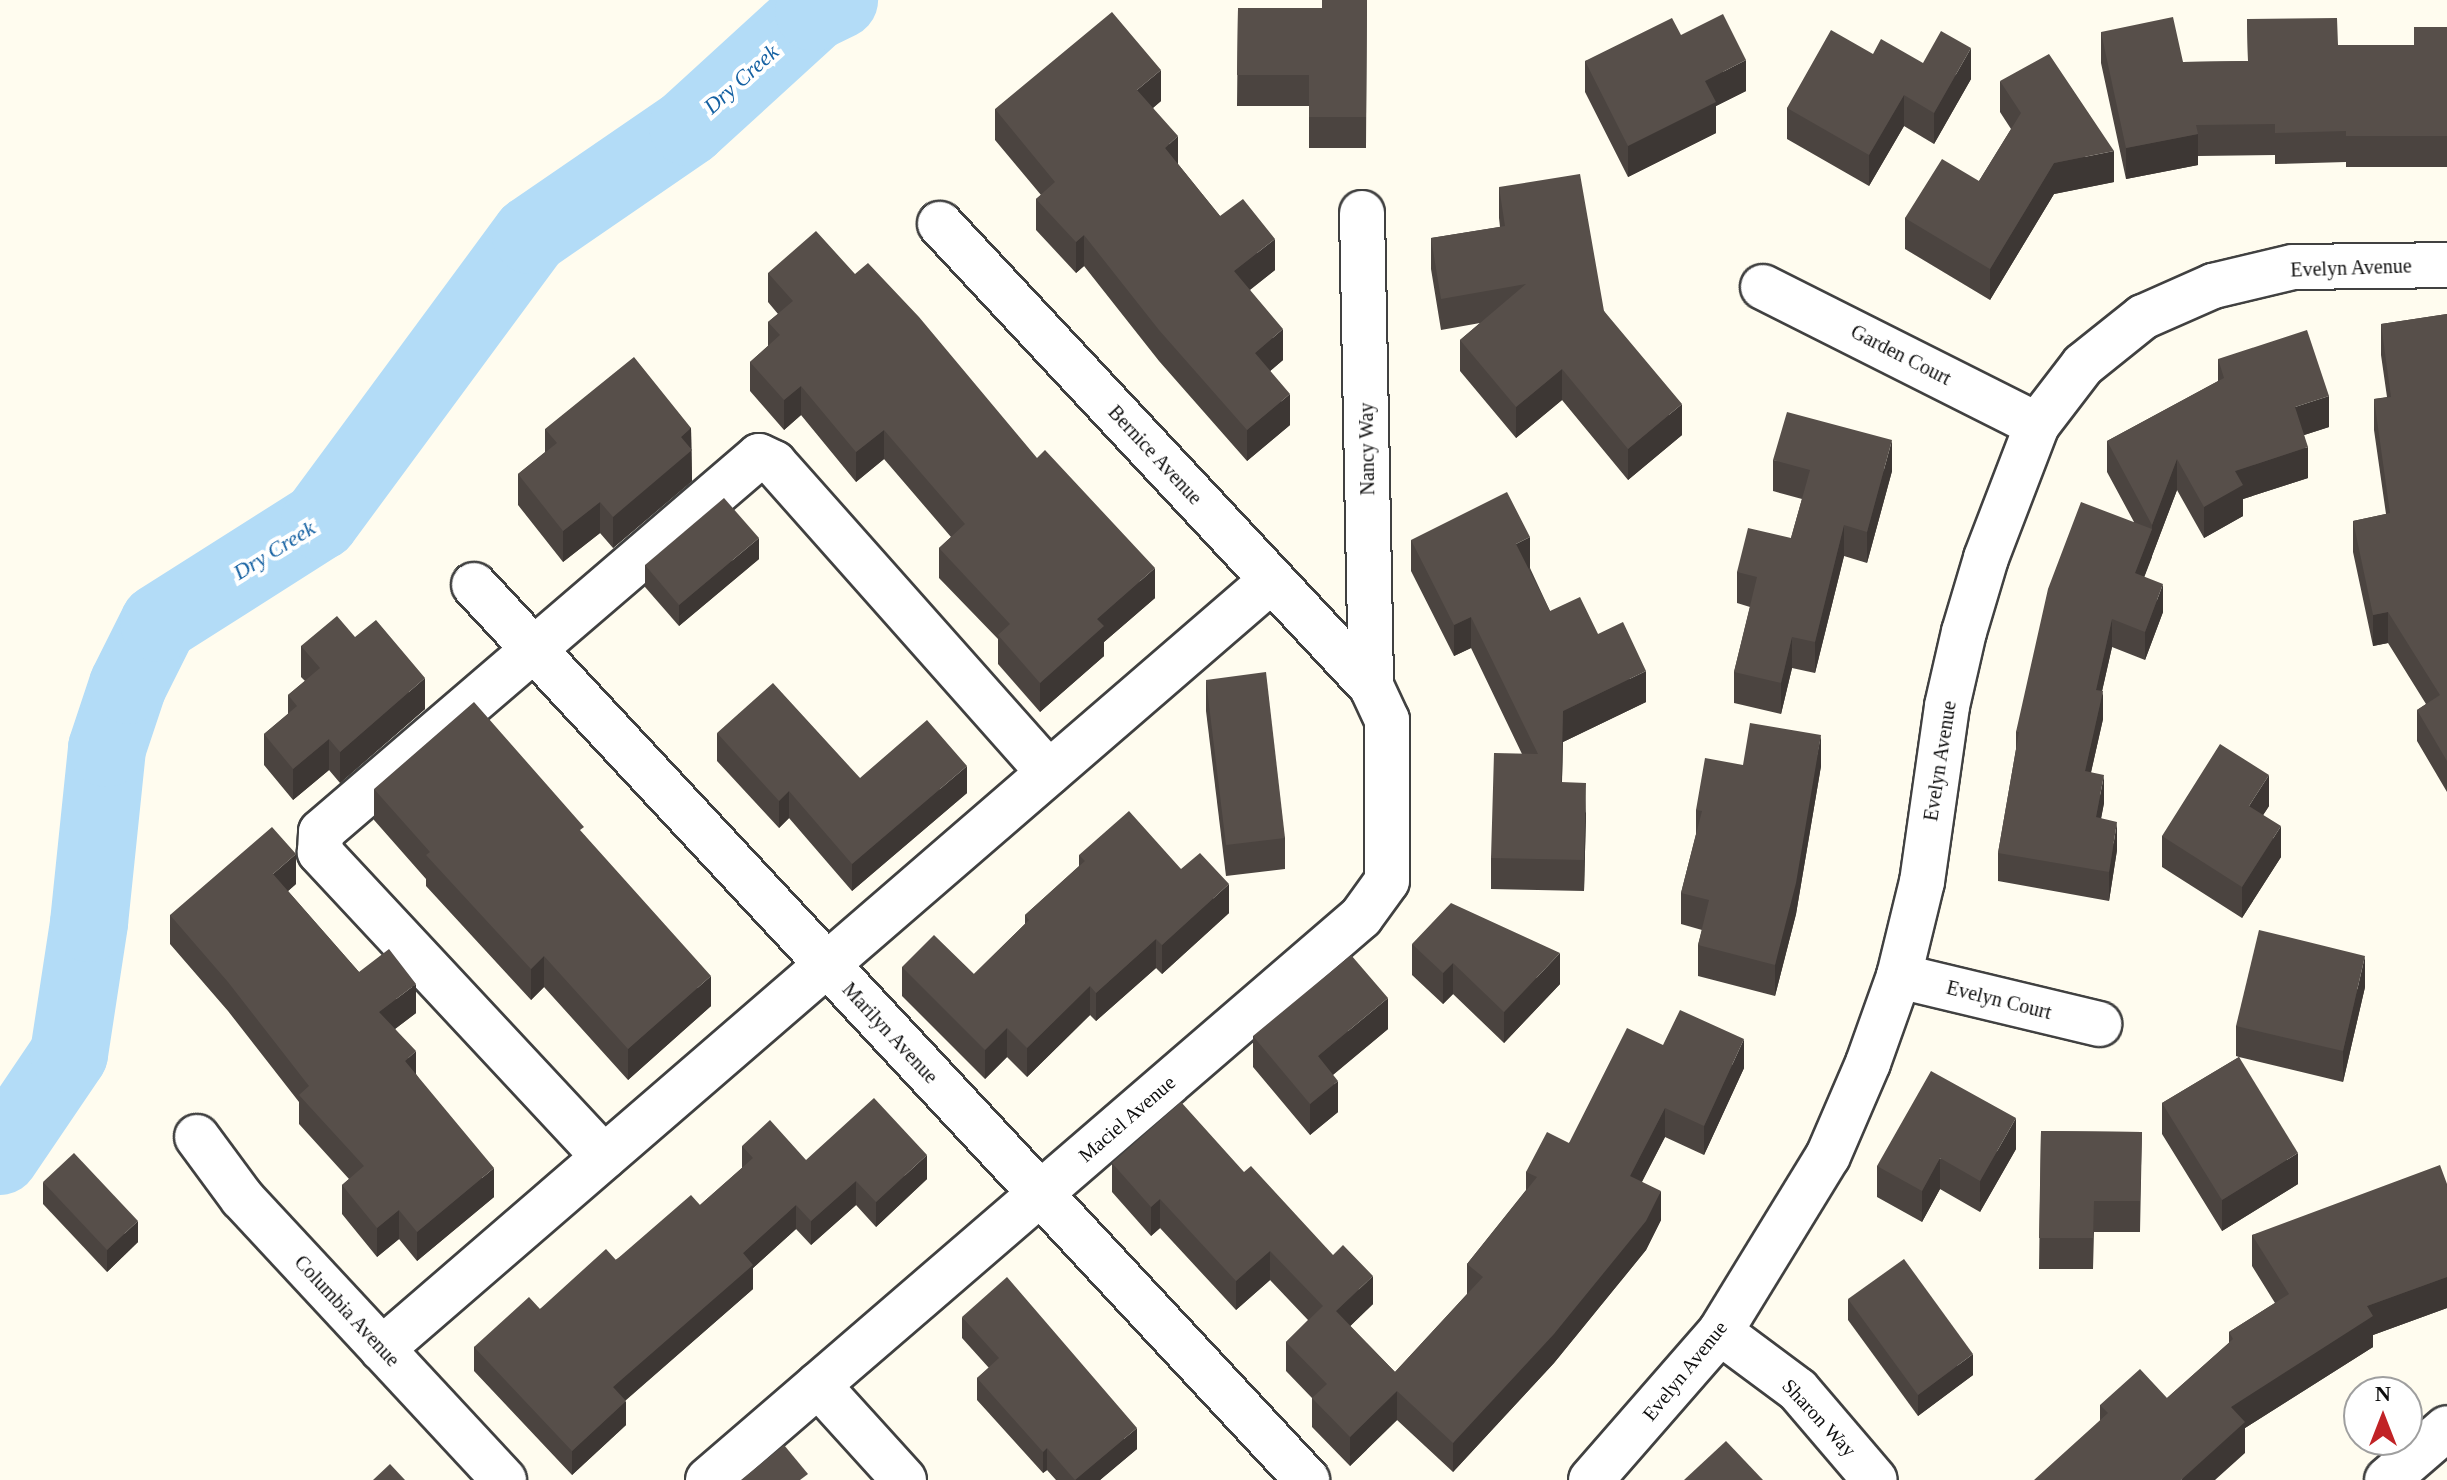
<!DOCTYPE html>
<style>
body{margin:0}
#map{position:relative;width:2447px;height:1480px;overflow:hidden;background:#fffcef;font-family:"Times New Roman",serif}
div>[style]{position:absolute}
.river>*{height:78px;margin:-39px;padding:0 39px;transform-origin:39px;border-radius:39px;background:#b3dcf7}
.roads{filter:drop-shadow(2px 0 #414141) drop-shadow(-2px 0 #414141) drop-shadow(0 2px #414141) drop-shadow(0 -2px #414141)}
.minor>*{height:44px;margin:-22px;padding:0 22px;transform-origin:22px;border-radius:22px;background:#fff}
.wall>*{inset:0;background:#4b4440}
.shaded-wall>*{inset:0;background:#3d3734}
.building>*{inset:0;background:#574f4a}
span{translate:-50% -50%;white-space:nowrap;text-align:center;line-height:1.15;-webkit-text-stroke:8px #fff;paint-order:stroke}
.street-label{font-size:20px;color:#0e0e0e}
.water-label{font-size:22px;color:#1561a2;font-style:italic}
.north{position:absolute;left:2343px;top:1376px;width:80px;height:80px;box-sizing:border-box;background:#fff;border:2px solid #9f9f9f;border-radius:50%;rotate:0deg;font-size:22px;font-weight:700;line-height:32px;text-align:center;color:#0e0e0e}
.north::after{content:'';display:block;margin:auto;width:28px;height:36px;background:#c12326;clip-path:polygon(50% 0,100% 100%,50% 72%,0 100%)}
</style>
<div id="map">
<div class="river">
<div style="left:0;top:1156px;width:123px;rotate:-55.9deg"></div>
<div style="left:69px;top:1054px;width:133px;rotate:-81.3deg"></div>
<div style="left:89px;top:923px;width:176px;rotate:-84.1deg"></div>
<div style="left:107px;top:748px;width:66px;rotate:-71.6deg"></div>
<div style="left:128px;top:685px;width:69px;rotate:-63.4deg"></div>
<div style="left:159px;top:623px;width:191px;rotate:-32.4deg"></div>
<div style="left:320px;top:521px;width:355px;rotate:-53.6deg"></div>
<div style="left:531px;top:235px;width:191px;rotate:-34.5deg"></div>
<div style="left:688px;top:127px;width:171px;rotate:-42.4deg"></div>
<div style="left:814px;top:12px;width:28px;rotate:-26deg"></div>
</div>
<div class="roads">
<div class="minor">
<div style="left:1362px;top:213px;width:473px;rotate:88.9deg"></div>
<div style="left:1763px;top:287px;width:307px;rotate:26.7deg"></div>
<div style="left:474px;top:585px;width:1223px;rotate:47.05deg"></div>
<div style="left:1899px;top:976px;width:206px;rotate:13.5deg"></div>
<div style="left:197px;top:1137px;width:76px;rotate:53.6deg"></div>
<div style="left:242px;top:1198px;width:385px;rotate:47.1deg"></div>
<div style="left:604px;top:1157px;width:417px;rotate:-133deg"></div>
<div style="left:320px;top:852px;width:20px;rotate:-87deg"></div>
<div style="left:321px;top:832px;width:577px;rotate:-40.64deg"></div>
<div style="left:759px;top:456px;width:17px;rotate:25deg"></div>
<div style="left:774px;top:463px;width:414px;rotate:48.4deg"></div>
<div style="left:1720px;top:1332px;width:97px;rotate:36.6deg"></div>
<div style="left:1798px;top:1390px;width:118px;rotate:49.5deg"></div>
<div style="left:382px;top:1349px;width:1176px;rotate:-40.83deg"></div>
<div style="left:818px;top:1385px;width:128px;rotate:47.8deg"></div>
<div style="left:708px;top:1480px;width:862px;rotate:-40.77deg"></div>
<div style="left:1361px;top:917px;width:44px;rotate:-54.2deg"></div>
<div style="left:1387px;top:881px;width:161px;rotate:-90deg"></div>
<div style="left:1387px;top:720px;width:38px;rotate:-115deg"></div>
<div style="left:1371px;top:686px;width:632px;rotate:-133.01deg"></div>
<div style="left:1591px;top:1480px;width:196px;rotate:-48.9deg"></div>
<div style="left:1720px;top:1332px;width:206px;rotate:-58.5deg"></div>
<div style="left:1828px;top:1156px;width:101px;rotate:-66.7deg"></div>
<div style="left:1868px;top:1063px;width:92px;rotate:-70.4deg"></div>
<div style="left:1899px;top:976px;width:97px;rotate:-76.3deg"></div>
<div style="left:1922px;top:882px;width:178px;rotate:-81.9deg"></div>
<div style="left:1947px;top:706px;width:76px;rotate:-77.1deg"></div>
<div style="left:1964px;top:632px;width:77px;rotate:-73.4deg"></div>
<div style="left:1986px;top:558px;width:142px;rotate:-69deg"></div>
<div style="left:2037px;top:425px;width:76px;rotate:-52.5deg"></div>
<div style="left:2083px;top:365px;width:77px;rotate:-38.7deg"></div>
<div style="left:2143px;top:317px;width:77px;rotate:-23.9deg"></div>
<div style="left:2213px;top:286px;width:82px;rotate:-13.4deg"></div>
<div style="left:2293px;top:267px;width:154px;rotate:-0.7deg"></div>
<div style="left:2387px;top:1480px;width:79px;rotate:-40.9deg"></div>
</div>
</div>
<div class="wall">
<div style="clip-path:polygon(1367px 0,1366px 148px,1309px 148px,1309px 106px,1237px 106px,1238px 8px,1322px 8px)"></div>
<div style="clip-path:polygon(2247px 19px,2338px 45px,2414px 45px,2447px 27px,2447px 167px,2346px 167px,2346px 162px,2275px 164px,2275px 155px,2198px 156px,2198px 165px,2126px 179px,2101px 63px,2101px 32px,2183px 62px,2248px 61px)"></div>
<div style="clip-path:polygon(1681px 35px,1746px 91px,1716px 106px,1716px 133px,1628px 177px,1585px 92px,1585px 61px)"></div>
<div style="clip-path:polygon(1873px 54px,1971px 79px,1934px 144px,1904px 126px,1869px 186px,1787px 139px,1787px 108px)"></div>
<div style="clip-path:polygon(2000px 81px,2114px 182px,2054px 194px,1990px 300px,1905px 249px,1905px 218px,1979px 181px,2011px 129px,2000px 112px)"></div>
<div style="clip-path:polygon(1161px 101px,1153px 108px,1178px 164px,1220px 216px,1275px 270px,1250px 290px,1283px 360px,1270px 371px,1290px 425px,1247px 461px,1159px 361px,1084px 266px,1076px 273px,1036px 230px,1036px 199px,1041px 195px,995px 140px,995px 109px)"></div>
<div style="clip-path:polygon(1499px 187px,1604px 311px,1682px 435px,1628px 480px,1562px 400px,1516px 438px,1460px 371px,1460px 340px,1480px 323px,1441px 330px,1431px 269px,1431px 238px,1500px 227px,1499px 218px)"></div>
<div style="clip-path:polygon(768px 273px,855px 274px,1155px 598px,1104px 642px,1104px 656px,1040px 712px,998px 664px,998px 639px,939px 578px,939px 548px,951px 537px,884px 459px,856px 482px,801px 415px,784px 430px,750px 391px,750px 362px,768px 346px,768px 322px,778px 314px,768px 302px)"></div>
<div style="clip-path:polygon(2447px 314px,2447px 792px,2417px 741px,2417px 710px,2426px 704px,2388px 643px,2373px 646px,2353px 552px,2353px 521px,2386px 514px,2374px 430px,2374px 399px,2387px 397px,2381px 355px,2381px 324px)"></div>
<div style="clip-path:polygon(2218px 359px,2329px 427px,2304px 435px,2308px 478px,2243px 499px,2243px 516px,2204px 538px,2177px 490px,2144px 577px,2163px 612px,2145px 660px,2112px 647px,2102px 691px,2103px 719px,2091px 772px,2104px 803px,2101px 818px,2117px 850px,2109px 901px,1998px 881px,1998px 853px,2016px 749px,2016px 732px,2134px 522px,2107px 472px,2107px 441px,2218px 381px)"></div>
<div style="clip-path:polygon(691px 428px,692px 481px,613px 548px,600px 533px,563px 562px,518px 505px,518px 474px,545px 452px,545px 429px)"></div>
<div style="clip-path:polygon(1773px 460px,1892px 471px,1867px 563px,1844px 556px,1815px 673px,1792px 668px,1781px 714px,1734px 703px,1734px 672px,1750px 607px,1737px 603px,1737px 572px,1791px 538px,1802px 499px,1773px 491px)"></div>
<div style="clip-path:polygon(1411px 540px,1530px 568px,1550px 611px,1598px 634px,1646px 702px,1563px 742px,1562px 782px,1586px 813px,1584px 891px,1491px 889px,1491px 858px,1522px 754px,1471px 648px,1454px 656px,1411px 571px)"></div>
<div style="clip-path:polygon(759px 559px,679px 626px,645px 587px,645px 565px)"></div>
<div style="clip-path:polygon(355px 637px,425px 709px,340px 783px,329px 770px,293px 800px,264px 765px,264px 734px,288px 714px,288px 695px,305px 681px,301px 677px,301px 646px)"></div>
<div style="clip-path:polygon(1206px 680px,1285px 838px,1285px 869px,1226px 876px,1206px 711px)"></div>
<div style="clip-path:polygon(717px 733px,860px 778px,967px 793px,852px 891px,789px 818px,779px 828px,717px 761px)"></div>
<div style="clip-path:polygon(1743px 765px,1821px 766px,1796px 914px,1775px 996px,1698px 976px,1698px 945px,1702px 930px,1681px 924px,1681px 893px,1696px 834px,1696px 810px)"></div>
<div style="clip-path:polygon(374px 789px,584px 835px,711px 1006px,628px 1080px,544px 987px,531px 1000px,426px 886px,426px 879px,374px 820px)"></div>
<div style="clip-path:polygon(2269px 806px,2263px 815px,2281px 857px,2242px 918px,2162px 867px,2162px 836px)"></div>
<div style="clip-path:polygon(1079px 855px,1181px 869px,1229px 913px,1162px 974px,1156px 968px,1096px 1021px,1090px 1015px,1027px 1077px,1007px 1057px,985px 1079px,902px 996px,902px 967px,974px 974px,1025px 924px,1025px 915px,1079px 866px)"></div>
<div style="clip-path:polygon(296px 884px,288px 891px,359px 972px,416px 1013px,395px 1029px,416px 1074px,494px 1197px,417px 1261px,399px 1239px,377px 1257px,342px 1214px,342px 1185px,349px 1179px,299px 1124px,299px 1102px,228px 1011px,170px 944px,170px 915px)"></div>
<div style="clip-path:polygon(1412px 944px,1560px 984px,1504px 1043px,1453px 994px,1443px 1004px,1412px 975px)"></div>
<div style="clip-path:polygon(2365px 987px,2343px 1082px,2239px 1057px,2298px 1184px,2222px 1231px,2162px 1134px,2162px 1103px,2239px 1057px,2236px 1056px,2236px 1026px)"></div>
<div style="clip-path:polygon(1388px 1029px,1333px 1075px,1338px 1112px,1310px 1135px,1253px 1067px,1253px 1036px)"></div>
<div style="clip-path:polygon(1663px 1045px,1744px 1068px,1704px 1155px,1665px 1137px,1642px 1182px,1661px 1220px,1646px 1250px,1554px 1363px,1453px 1472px,1397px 1420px,1350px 1466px,1312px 1427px,1312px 1398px,1286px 1371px,1286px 1342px,1308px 1320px,1270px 1280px,1236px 1310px,1160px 1228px,1151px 1236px,1112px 1192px,1112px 1163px,1244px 1172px,1373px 1304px,1350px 1326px,1395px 1372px,1467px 1294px,1467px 1264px,1526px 1190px,1526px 1172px,1569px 1143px)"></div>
<div style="clip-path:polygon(2041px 1131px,2142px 1132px,2140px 1232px,2094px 1232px,2093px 1269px,2039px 1269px)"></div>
<div style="clip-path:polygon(742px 1146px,806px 1160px,927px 1179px,876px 1227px,856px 1205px,811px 1245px,796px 1229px,753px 1268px,753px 1289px,625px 1401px,626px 1425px,572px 1475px,474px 1371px,474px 1347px,540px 1309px,700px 1205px,742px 1168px)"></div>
<div style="clip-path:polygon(2016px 1149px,1980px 1212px,1940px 1189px,1922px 1222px,1877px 1197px,1877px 1166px)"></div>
<div style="clip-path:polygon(43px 1182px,138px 1242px,107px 1272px,43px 1204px)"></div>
<div style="clip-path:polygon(2447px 1184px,2447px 1308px,2373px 1335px,2373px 1347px,2245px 1428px,2245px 1453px,2100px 1420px,2100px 1405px,2167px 1398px,2229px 1343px,2229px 1332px,2275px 1303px,2252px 1266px,2252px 1235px)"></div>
<div style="clip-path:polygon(1848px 1299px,1973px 1375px,1918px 1416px,1848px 1320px)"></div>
<div style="clip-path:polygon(962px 1317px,1137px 1449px,1100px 1480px,1056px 1480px,1047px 1470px,1043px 1473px,977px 1400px,977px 1378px,989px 1368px,962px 1338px)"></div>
</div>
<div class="shaded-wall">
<div style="clip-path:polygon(1971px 48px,1971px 79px,1934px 144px,1934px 113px)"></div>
<div style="clip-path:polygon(1746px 60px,1746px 91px,1716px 106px,1716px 133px,1628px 177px,1628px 146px,1705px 81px)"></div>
<div style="clip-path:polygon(1161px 70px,1161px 101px,1137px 121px,1137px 90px)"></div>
<div style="clip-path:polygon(1904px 95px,1904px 126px,1869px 186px,1869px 155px)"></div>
<div style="clip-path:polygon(2198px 134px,2198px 165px,2126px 179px,2126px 148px)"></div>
<div style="clip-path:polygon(1178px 136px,1178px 167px,1165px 148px)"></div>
<div style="clip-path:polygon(2114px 151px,2114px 182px,2054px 194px,1990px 300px,1990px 269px,2054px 163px)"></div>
<div style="clip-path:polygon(1084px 235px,1084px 266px,1076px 273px,1076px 242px)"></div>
<div style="clip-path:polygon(1275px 239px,1275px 270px,1234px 302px,1234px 271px)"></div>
<div style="clip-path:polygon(1283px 329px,1283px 360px,1255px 384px,1255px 353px)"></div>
<div style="clip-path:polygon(1562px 369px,1562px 400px,1516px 438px,1516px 407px)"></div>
<div style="clip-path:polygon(801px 386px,801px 415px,784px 430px,784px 400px)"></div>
<div style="clip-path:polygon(1290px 394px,1290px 425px,1247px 461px,1247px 430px)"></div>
<div style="clip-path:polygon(2329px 396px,2329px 427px,2295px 438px,2295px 407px)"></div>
<div style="clip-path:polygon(1682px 404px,1682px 435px,1628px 480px,1628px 449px)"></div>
<div style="clip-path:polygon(691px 428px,692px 481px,613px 548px,613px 517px,681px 437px)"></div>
<div style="clip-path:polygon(884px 430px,884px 459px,856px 482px,856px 452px)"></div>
<div style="clip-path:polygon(1892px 440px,1892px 471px,1867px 563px,1867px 532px)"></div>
<div style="clip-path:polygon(2308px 447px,2308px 478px,2243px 499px,2243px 516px,2204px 538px,2204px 507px,2235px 471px)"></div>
<div style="clip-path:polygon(2177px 459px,2177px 490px,2152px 556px,2152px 525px)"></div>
<div style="clip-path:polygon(600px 502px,600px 533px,563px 562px,563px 531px)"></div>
<div style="clip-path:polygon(1844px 525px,1844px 556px,1815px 673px,1815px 642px)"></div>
<div style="clip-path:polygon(2152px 529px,2152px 557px,2135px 601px,2135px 573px)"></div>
<div style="clip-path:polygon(1530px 537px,1530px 568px,1516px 575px,1516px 544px)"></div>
<div style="clip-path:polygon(759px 538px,759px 559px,679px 626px,679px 605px)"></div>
<div style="clip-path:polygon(1155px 568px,1155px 598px,1104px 642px,1104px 656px,1040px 712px,1040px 683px,1097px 619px)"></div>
<div style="clip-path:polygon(2163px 584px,2163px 612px,2145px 660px,2145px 632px)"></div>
<div style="clip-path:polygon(2388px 612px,2388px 643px,2373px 646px,2373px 615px)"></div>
<div style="clip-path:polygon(1471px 617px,1471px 648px,1454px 656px,1454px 625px)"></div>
<div style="clip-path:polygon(2112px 619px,2112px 647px,2096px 718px,2096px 690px)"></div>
<div style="clip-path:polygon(1792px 637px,1792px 668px,1781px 714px,1781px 683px)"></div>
<div style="clip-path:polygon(1646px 671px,1646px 702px,1563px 742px,1561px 813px,1563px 711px)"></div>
<div style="clip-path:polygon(425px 678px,425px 709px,340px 783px,340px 752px)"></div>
<div style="clip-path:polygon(2103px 691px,2103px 719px,2085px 799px,2085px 771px)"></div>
<div style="clip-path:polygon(1821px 735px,1821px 766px,1796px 914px,1775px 996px,1775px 965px)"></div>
<div style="clip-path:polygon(329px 739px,329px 770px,293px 800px,293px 769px)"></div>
<div style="clip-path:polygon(967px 766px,967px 793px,852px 891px,852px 864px)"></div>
<div style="clip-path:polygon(2104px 775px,2104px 803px,2096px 846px,2096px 817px)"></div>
<div style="clip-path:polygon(2269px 775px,2269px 806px,2249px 837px,2249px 806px)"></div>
<div style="clip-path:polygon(1586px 783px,1586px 813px,1584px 891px,1584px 860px)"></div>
<div style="clip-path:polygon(789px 791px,789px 818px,779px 828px,779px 801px)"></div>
<div style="clip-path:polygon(2117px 822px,2117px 850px,2109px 901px,2109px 872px)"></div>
<div style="clip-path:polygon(2281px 826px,2281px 857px,2242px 918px,2242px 887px)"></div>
<div style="clip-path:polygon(296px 854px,296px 884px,273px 904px,273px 874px)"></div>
<div style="clip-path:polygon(1229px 884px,1229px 913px,1162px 974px,1162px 945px)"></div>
<div style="clip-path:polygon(1156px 939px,1156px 968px,1096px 1021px,1096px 993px)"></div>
<div style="clip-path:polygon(1560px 953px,1560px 984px,1504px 1043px,1504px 1012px)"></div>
<div style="clip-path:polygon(544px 956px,544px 987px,531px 1000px,531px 969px)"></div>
<div style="clip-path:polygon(2365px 956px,2365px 987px,2343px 1082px,2343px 1051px)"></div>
<div style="clip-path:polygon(1453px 963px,1453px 994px,1443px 1004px,1443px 973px)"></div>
<div style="clip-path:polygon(711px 976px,711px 1006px,628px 1080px,628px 1049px)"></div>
<div style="clip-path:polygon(416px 984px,416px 1013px,379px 1041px,379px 1012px)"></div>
<div style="clip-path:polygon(1090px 986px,1090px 1015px,1027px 1077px,1027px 1048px)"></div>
<div style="clip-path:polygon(1388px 998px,1388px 1029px,1318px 1087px,1318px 1056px)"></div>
<div style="clip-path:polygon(1007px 1028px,1007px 1057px,985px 1079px,985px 1050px)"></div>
<div style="clip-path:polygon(1744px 1039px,1744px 1068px,1704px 1155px,1704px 1126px)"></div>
<div style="clip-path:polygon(416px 1051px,416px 1080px,405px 1061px)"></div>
<div style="clip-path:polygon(1338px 1081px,1338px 1112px,1310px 1135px,1310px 1104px)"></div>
<div style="clip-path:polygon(1665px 1108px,1665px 1137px,1630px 1204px,1630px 1176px)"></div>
<div style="clip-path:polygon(2016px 1118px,2016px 1149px,1980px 1212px,1980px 1181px)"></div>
<div style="clip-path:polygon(2298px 1153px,2298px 1184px,2222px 1231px,2222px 1200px)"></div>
<div style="clip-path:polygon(927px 1155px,927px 1179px,876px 1227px,876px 1202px)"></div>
<div style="clip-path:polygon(1940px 1158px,1940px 1189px,1922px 1222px,1922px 1191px)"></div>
<div style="clip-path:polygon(494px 1168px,494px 1197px,417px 1261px,417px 1232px)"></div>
<div style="clip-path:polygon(856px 1181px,856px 1205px,811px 1245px,811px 1221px)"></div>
<div style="clip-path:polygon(1661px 1191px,1661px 1220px,1646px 1250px,1554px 1363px,1453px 1472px,1453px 1443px)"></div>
<div style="clip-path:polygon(1160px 1199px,1160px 1228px,1151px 1236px,1151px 1207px)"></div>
<div style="clip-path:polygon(796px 1205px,796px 1229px,753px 1268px,753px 1289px,613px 1411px,613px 1387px,743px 1253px)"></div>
<div style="clip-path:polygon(399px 1210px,399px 1239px,377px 1257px,377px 1228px)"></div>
<div style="clip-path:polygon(138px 1221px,138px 1242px,107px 1272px,107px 1250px)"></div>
<div style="clip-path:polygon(1270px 1251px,1270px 1280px,1236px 1310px,1236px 1281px)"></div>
<div style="clip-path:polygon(1373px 1276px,1373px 1304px,1336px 1340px,1336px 1311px)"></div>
<div style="clip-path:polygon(2447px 1277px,2447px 1308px,2373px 1335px,2373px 1347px,2245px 1428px,2245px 1453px,2215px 1480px,2181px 1480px,2231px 1407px,2367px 1306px)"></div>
<div style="clip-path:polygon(1973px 1354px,1973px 1375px,1918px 1416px,1918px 1395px)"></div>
<div style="clip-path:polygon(1397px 1391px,1397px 1420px,1350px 1466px,1350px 1437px)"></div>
<div style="clip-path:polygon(626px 1401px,626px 1425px,572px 1475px,572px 1451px)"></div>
<div style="clip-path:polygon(1137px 1428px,1137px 1449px,1100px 1480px,1075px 1480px)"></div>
<div style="clip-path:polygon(1047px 1448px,1047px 1470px,1043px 1473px,1043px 1452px)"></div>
</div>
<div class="building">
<div style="clip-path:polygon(1322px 0,1367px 0,1366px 117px,1309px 117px,1309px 75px,1237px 75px,1238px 8px,1322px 8px)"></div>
<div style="clip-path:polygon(1112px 12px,1161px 70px,1137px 90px,1178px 136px,1165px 148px,1220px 216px,1243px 199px,1275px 239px,1234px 271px,1283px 329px,1255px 353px,1290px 394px,1247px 430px,1159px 330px,1084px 235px,1076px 242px,1036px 199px,1055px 182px,995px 109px)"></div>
<div style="clip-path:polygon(1723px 14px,1746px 60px,1705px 81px,1716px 102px,1628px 146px,1585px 61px,1672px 18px,1681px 35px)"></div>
<div style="clip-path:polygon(2173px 17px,2183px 62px,2248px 61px,2247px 19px,2337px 18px,2338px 45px,2414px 45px,2414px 27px,2447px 27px,2447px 136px,2346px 136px,2346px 131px,2275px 133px,2275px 124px,2196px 125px,2198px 134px,2126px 148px,2101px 32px)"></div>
<div style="clip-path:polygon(1831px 30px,1873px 54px,1881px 39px,1923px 63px,1941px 31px,1971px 48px,1934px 113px,1904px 95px,1869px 155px,1787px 108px)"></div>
<div style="clip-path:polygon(2049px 54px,2114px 151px,2054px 163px,1990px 269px,1905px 218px,1942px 159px,1979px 181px,2021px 113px,2000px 81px)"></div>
<div style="clip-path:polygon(1580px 174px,1604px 311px,1682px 404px,1628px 449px,1562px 369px,1516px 407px,1460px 340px,1526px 284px,1441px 299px,1431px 238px,1505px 226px,1499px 187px)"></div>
<div style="clip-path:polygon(816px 231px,855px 274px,868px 263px,919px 317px,1037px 458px,1045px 450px,1155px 568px,1097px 619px,1104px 626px,1040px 683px,998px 635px,1010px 624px,939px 548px,965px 524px,884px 430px,856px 452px,801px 386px,784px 400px,750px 362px,780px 335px,768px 322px,793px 301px,768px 273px)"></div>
<div style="clip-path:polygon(2447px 314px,2447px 761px,2417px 710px,2440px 695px,2388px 612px,2373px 615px,2353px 521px,2390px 513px,2374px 399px,2391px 397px,2381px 324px)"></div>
<div style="clip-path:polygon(2307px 330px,2329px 396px,2295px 407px,2308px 447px,2235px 471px,2243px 485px,2204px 507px,2177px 459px,2152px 525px,2107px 441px,2224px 378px,2218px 359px)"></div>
<div style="clip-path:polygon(634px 357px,691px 428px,681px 437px,692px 450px,613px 517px,600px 502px,563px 531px,518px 474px,557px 443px,545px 429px)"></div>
<div style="clip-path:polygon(1787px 412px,1892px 440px,1867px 532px,1844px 525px,1815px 642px,1792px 637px,1781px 683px,1734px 672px,1757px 577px,1737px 572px,1748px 528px,1791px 538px,1810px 470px,1773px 460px)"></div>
<div style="clip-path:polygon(1507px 492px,1530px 537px,1516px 544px,1550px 611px,1580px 597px,1598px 634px,1623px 622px,1646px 671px,1563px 711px,1561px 782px,1586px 783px,1584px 860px,1491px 858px,1494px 753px,1538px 754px,1471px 617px,1454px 625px,1411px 540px)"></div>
<div style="clip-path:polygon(724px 498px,759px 538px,679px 605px,645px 565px)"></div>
<div style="clip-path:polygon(2081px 502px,2152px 529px,2135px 573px,2163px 584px,2145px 632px,2112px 619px,2096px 690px,2103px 691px,2085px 771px,2104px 775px,2096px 817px,2117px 822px,2109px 872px,1998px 853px,2019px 732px,2016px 732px,2048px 589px)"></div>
<div style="clip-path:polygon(337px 616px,355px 637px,376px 620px,425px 678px,340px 752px,329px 739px,293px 769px,264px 734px,297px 706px,288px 695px,320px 668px,301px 646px)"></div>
<div style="clip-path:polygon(1266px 672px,1285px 838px,1226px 845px,1206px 680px)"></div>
<div style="clip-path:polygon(773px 683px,860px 778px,927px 720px,967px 766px,852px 864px,789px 791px,779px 801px,717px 733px)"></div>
<div style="clip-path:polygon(474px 702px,584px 827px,580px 830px,711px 976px,628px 1049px,544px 956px,531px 969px,426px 855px,430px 852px,374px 789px)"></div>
<div style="clip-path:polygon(1750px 723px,1821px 735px,1796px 883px,1775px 965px,1698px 945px,1709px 900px,1681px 893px,1702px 811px,1696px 810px,1705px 758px,1743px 765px)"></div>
<div style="clip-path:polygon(2220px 744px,2269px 775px,2249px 806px,2281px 826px,2242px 887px,2162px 836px)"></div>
<div style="clip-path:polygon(1129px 811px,1181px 869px,1200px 853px,1229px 884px,1162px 945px,1156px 939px,1096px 993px,1090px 986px,1027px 1048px,1007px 1028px,985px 1050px,902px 967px,934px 935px,974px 974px,1029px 920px,1025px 915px,1085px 861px,1079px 855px)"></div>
<div style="clip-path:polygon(272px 827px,296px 854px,273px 874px,359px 972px,389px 949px,416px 984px,379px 1012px,416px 1051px,405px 1061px,494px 1168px,417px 1232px,399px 1210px,377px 1228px,342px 1185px,364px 1166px,299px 1095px,309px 1086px,228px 982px,170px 915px)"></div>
<div style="clip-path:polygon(1451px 903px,1560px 953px,1504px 1012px,1453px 963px,1443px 973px,1412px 944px)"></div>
<div style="clip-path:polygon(2259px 930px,2365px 956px,2343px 1051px,2236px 1026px)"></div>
<div style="clip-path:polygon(1351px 955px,1388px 998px,1318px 1056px,1338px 1081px,1310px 1104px,1253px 1036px)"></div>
<div style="clip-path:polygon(1680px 1010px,1744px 1039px,1704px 1126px,1665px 1108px,1630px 1176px,1661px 1191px,1646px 1221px,1554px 1334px,1453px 1443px,1397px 1391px,1350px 1437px,1312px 1398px,1327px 1384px,1286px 1342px,1323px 1306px,1270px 1251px,1236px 1281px,1160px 1199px,1151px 1207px,1112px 1163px,1181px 1102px,1244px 1172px,1251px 1166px,1333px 1255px,1343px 1245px,1373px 1276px,1336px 1311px,1395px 1372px,1483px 1277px,1467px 1264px,1537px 1177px,1526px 1172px,1547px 1132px,1569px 1143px,1627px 1028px,1663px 1045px)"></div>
<div style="clip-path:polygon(2239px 1057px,2298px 1153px,2222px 1200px,2162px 1103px)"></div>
<div style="clip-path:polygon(1931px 1071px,2016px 1118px,1980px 1181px,1940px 1158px,1922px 1191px,1877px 1166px)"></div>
<div style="clip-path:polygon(874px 1098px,927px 1155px,876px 1202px,856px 1181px,811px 1221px,796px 1205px,743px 1253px,753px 1265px,613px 1387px,626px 1401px,572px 1451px,474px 1347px,529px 1297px,540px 1309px,606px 1249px,616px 1260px,691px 1195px,700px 1205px,753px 1158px,742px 1146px,770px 1120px,806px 1160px)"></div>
<div style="clip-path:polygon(2041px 1131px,2142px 1132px,2140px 1201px,2094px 1201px,2093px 1238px,2039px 1238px)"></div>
<div style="clip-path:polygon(74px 1153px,138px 1221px,107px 1250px,43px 1182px)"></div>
<div style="clip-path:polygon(2440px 1165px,2447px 1184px,2447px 1277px,2367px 1306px,2373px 1316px,2231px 1407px,2245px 1422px,2181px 1480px,2034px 1480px,2108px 1413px,2100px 1405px,2140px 1369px,2167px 1398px,2233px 1339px,2229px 1332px,2289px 1294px,2252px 1235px)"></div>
<div style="clip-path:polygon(1904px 1259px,1973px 1354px,1918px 1395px,1848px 1299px)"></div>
<div style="clip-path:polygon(1007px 1277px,1137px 1428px,1075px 1480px,1047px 1448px,1043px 1452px,977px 1378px,999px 1358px,962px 1317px)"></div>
<div style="clip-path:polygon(1726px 1441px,1763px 1480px,1684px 1480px)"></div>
<div style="clip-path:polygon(784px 1445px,808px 1474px,800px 1480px,741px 1480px)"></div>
<div style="clip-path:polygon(390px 1464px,405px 1480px,373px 1480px)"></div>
</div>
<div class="street-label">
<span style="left:2351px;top:268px;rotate:-2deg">Evelyn Avenue</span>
<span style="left:1901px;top:355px;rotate:27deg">Garden Court</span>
<span style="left:1367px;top:449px;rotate:-91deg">Nancy Way</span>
<span style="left:1155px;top:455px;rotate:47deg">Bernice Avenue</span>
<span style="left:1940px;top:761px;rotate:-81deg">Evelyn Avenue</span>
<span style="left:1999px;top:1000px;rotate:14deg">Evelyn Court</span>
<span style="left:890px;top:1033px;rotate:47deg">Marilyn Avenue</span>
<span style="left:1127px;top:1119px;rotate:-41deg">Maciel Avenue</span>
<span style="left:347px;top:1311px;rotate:47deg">Columbia Avenue</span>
<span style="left:1685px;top:1371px;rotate:-51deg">Evelyn Avenue</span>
<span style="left:1819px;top:1418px;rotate:47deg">Sharon Way</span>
</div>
<div class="water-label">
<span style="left:741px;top:79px;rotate:-42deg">Dry Creek</span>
<span style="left:274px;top:550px;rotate:-32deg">Dry Creek</span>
</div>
<div class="north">N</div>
</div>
